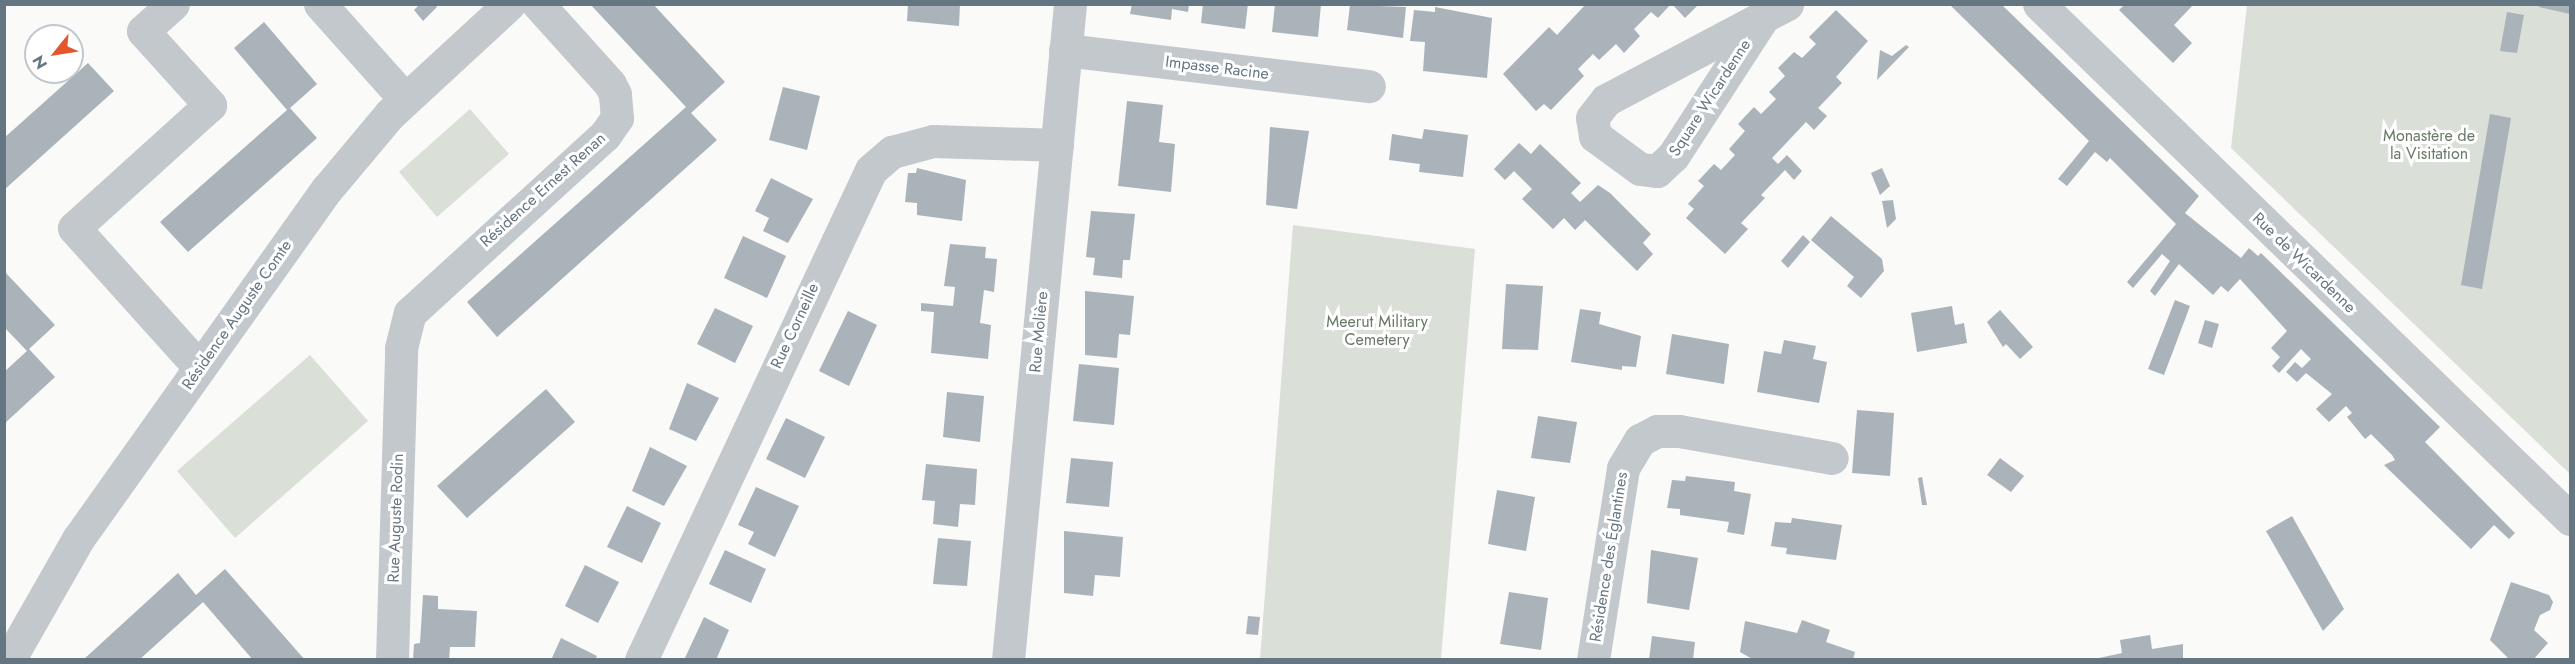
<!DOCTYPE html>
<meta charset="utf-8">
<style>
body{margin:0}
#map{position:relative;width:2575px;height:664px;overflow:hidden;background:#fafaf8;font-family:Jost,sans-serif}
div>[style]{position:absolute}
.green>*{inset:0;background:#dadfd7}
.building>*{inset:0;background:#aab3b9}
.minor>*{height:33px;margin:-16.5px;padding:0 16.5px;transform-origin:16.5px;border-radius:16.5px;background:#c3c8cc}
span{translate:-50% -50%;white-space:nowrap;text-align:center;line-height:1.15;-webkit-text-stroke:6px #fff;paint-order:stroke}
.street-label{font-size:16px;color:#657683}
.park-label{font-size:16px;color:#687a64}
.frame{position:absolute;inset:0;border:6px solid #657683;pointer-events:none}
.north{position:absolute;left:24px;top:24px;width:60px;height:60px;box-sizing:border-box;background:#fff;border:2px solid #c1c8cd;border-radius:50%;rotate:240deg;font-size:16px;font-weight:700;line-height:24px;text-align:center;color:#657683}
.north::after{content:'';display:block;margin:auto;width:21px;height:27px;background:#e4572e;clip-path:polygon(50% 0,100% 100%,50% 72%,0 100%)}
</style>
<div id="map">
<div class="green">
<div style="clip-path:polygon(2247px 5px,2570px 5px,2570px 474px,2231px 148px)"></div>
<div style="clip-path:polygon(470px 109px,509px 154px,437px 217px,399px 172px)"></div>
<div style="clip-path:polygon(1293px 225px,1475px 249px,1441px 659px,1260px 659px)"></div>
<div style="clip-path:polygon(310px 355px,368px 421px,235px 538px,177px 471px)"></div>
</div>
<div class="building">
<div style="clip-path:polygon(420px 4px,435px 4px,437px 7px,423px 21px,414px 10px)"></div>
<div style="clip-path:polygon(590px 4px,653px 4px,725px 82px,691px 113px,717px 140px,497px 337px,467px 302px,686px 107px)"></div>
<div style="clip-path:polygon(908px 4px,960px 4px,959px 26px,907px 21px)"></div>
<div style="clip-path:polygon(1132px 4px,1189px 4px,1188px 12px,1172px 9px,1171px 20px,1130px 14px)"></div>
<div style="clip-path:polygon(1203px 4px,1248px 4px,1245px 29px,1201px 23px)"></div>
<div style="clip-path:polygon(1275px 4px,1321px 4px,1318px 37px,1272px 32px)"></div>
<div style="clip-path:polygon(1586px 4px,1671px 4px,1658px 18px,1651px 12px,1634px 29px,1640px 36px,1624px 53px,1616px 44px,1599px 60px,1593px 54px,1578px 69px,1584px 76px,1551px 110px,1544px 104px,1536px 111px,1503px 74px,1549px 27px,1557px 35px)"></div>
<div style="clip-path:polygon(1672px 4px,1699px 4px,1685px 18px)"></div>
<div style="clip-path:polygon(1949px 4px,2001px 4px,2199px 196px,2185px 213px,2241px 258px,2249px 248px,2258px 256px,2261px 253px,2440px 427px,2425px 442px,2515px 533px,2509px 539px,2494px 525px,2471px 549px,2384px 465px,2395px 460px,2392px 455px,2371px 434px,2365px 439px,2347px 417px,2352px 413px,2346px 406px,2329px 422px,2316px 409px,2332px 394px,2306px 373px,2297px 382px,2286px 372px,2295px 362px,2302px 368px,2311px 359px,2301px 349px,2279px 373px,2272px 366px,2280px 357px,2271px 348px,2287px 331px,2240px 279px,2228px 292px,2221px 286px,2213px 295px,2179px 264px,2155px 296px,2150px 291px,2170px 261px,2162px 254px,2133px 288px,2127px 282px,2176px 224px,2110px 158px,2107px 162px,2095px 152px,2067px 186px,2058px 179px,2089px 141px)"></div>
<div style="clip-path:polygon(2125px 4px,2194px 4px,2174px 25px,2192px 43px,2173px 63px,2119px 10px)"></div>
<div style="clip-path:polygon(2540px 4px,2570px 4px,2570px 14px,2539px 7px)"></div>
<div style="clip-path:polygon(1350px 5px,1406px 7px,1403px 38px,1347px 30px)"></div>
<div style="clip-path:polygon(1435px 7px,1492px 18px,1487px 78px,1423px 71px,1425px 42px,1410px 41px,1414px 10px,1435px 12px)"></div>
<div style="clip-path:polygon(1836px 10px,1868px 41px,1836px 77px,1842px 83px,1818px 108px,1827px 116px,1814px 130px,1806px 122px,1772px 158px,1778px 164px,1787px 155px,1802px 171px,1794px 180px,1785px 170px,1761px 195px,1765px 198px,1741px 223px,1748px 229px,1725px 254px,1686px 218px,1694px 209px,1688px 204px,1704px 186px,1698px 181px,1714px 164px,1721px 170px,1735px 155px,1729px 149px,1745px 131px,1738px 124px,1754px 107px,1761px 114px,1776px 99px,1769px 92px,1785px 76px,1778px 68px,1794px 52px,1802px 58px,1816px 44px,1809px 37px)"></div>
<div style="clip-path:polygon(2507px 12px,2524px 15px,2517px 53px,2500px 51px)"></div>
<div style="clip-path:polygon(264px 22px,317px 84px,290px 108px,317px 138px,188px 252px,160px 222px,287px 110px,234px 48px)"></div>
<div style="clip-path:polygon(1906px 45px,1909px 47px,1877px 80px,1880px 50px,1892px 56px)"></div>
<div style="clip-path:polygon(88px 63px,114px 91px,4px 190px,4px 138px)"></div>
<div style="clip-path:polygon(783px 87px,820px 96px,807px 150px,769px 140px)"></div>
<div style="clip-path:polygon(1127px 101px,1163px 105px,1159px 142px,1175px 144px,1171px 192px,1118px 186px)"></div>
<div style="clip-path:polygon(2490px 114px,2511px 118px,2482px 289px,2461px 285px)"></div>
<div style="clip-path:polygon(1270px 127px,1309px 131px,1297px 209px,1266px 205px)"></div>
<div style="clip-path:polygon(1424px 129px,1468px 135px,1463px 177px,1419px 172px,1420px 164px,1389px 160px,1392px 134px,1422px 139px)"></div>
<div style="clip-path:polygon(1519px 143px,1531px 154px,1540px 144px,1559px 162px,1581px 183px,1571px 193px,1580px 202px,1598px 185px,1610px 193px,1651px 234px,1643px 243px,1653px 254px,1637px 271px,1585px 220px,1575px 230px,1564px 218px,1553px 229px,1522px 199px,1532px 189px,1514px 171px,1505px 180px,1494px 169px)"></div>
<div style="clip-path:polygon(917px 168px,966px 180px,962px 221px,917px 215px,917px 203px,905px 202px,908px 173px,916px 173px)"></div>
<div style="clip-path:polygon(1882px 168px,1890px 186px,1880px 195px,1871px 173px)"></div>
<div style="clip-path:polygon(771px 178px,813px 199px,788px 243px,763px 231px,769px 218px,755px 211px)"></div>
<div style="clip-path:polygon(1893px 200px,1896px 219px,1887px 228px,1882px 201px)"></div>
<div style="clip-path:polygon(1091px 211px,1135px 214px,1130px 260px,1123px 260px,1122px 278px,1093px 275px,1095px 258px,1086px 257px)"></div>
<div style="clip-path:polygon(1831px 216px,1882px 259px,1884px 271px,1861px 298px,1847px 286px,1854px 277px,1811px 240px)"></div>
<div style="clip-path:polygon(1803px 235px,1810px 242px,1788px 268px,1781px 261px)"></div>
<div style="clip-path:polygon(743px 236px,786px 256px,767px 298px,724px 278px)"></div>
<div style="clip-path:polygon(950px 244px,986px 247px,985px 258px,997px 259px,994px 292px,984px 290px,980px 323px,991px 325px,988px 359px,931px 353px,934px 312px,921px 311px,921px 303px,953px 306px,955px 287px,944px 286px)"></div>
<div style="clip-path:polygon(4px 271px,55px 325px,29px 349px,55px 377px,4px 424px,4px 372px,27px 351px,4px 327px)"></div>
<div style="clip-path:polygon(1506px 284px,1543px 286px,1538px 350px,1502px 349px)"></div>
<div style="clip-path:polygon(1085px 291px,1134px 296px,1130px 335px,1119px 334px,1117px 358px,1085px 355px)"></div>
<div style="clip-path:polygon(2175px 300px,2190px 306px,2164px 375px,2148px 369px)"></div>
<div style="clip-path:polygon(1952px 306px,1955px 325px,1964px 323px,1967px 343px,1917px 352px,1911px 313px)"></div>
<div style="clip-path:polygon(715px 308px,753px 326px,735px 363px,697px 344px)"></div>
<div style="clip-path:polygon(1580px 309px,1601px 312px,1599px 324px,1641px 336px,1636px 367px,1622px 366px,1622px 370px,1571px 362px)"></div>
<div style="clip-path:polygon(2000px 310px,2033px 347px,2020px 359px,2006px 344px,2003px 347px,1987px 322px)"></div>
<div style="clip-path:polygon(848px 311px,877px 325px,849px 386px,819px 371px)"></div>
<div style="clip-path:polygon(2205px 320px,2219px 324px,2212px 348px,2198px 343px)"></div>
<div style="clip-path:polygon(1672px 334px,1729px 344px,1724px 384px,1666px 374px)"></div>
<div style="clip-path:polygon(1784px 340px,1816px 346px,1813px 359px,1827px 362px,1819px 403px,1757px 392px,1764px 351px,1781px 354px)"></div>
<div style="clip-path:polygon(1079px 364px,1119px 368px,1114px 425px,1073px 421px)"></div>
<div style="clip-path:polygon(687px 383px,719px 398px,696px 441px,669px 429px)"></div>
<div style="clip-path:polygon(546px 389px,575px 422px,467px 518px,437px 486px)"></div>
<div style="clip-path:polygon(947px 392px,984px 396px,980px 442px,943px 437px)"></div>
<div style="clip-path:polygon(1857px 410px,1894px 413px,1890px 476px,1852px 473px)"></div>
<div style="clip-path:polygon(1538px 416px,1577px 422px,1570px 463px,1531px 458px)"></div>
<div style="clip-path:polygon(786px 418px,825px 437px,805px 478px,766px 459px)"></div>
<div style="clip-path:polygon(650px 447px,687px 466px,664px 506px,632px 491px)"></div>
<div style="clip-path:polygon(1071px 458px,1113px 462px,1109px 507px,1066px 503px)"></div>
<div style="clip-path:polygon(2000px 458px,2024px 476px,2011px 492px,1987px 475px)"></div>
<div style="clip-path:polygon(926px 464px,977px 469px,975px 505px,960px 504px,958px 527px,933px 524px,935px 501px,922px 500px)"></div>
<div style="clip-path:polygon(1686px 476px,1735px 482px,1734px 491px,1751px 494px,1744px 535px,1727px 532px,1729px 522px,1680px 515px,1680px 509px,1667px 508px,1672px 480px,1685px 481px)"></div>
<div style="clip-path:polygon(1922px 477px,1927px 505px,1922px 505px,1918px 478px)"></div>
<div style="clip-path:polygon(756px 487px,799px 506px,775px 557px,748px 544px,754px 532px,738px 525px)"></div>
<div style="clip-path:polygon(1497px 490px,1535px 497px,1526px 551px,1488px 544px)"></div>
<div style="clip-path:polygon(627px 506px,661px 523px,642px 563px,607px 547px)"></div>
<div style="clip-path:polygon(2292px 516px,2344px 609px,2323px 631px,2266px 531px)"></div>
<div style="clip-path:polygon(1792px 518px,1842px 525px,1836px 560px,1786px 554px,1787px 548px,1771px 546px,1775px 522px,1791px 523px)"></div>
<div style="clip-path:polygon(1064px 531px,1123px 537px,1120px 577px,1095px 575px,1093px 596px,1064px 593px)"></div>
<div style="clip-path:polygon(938px 538px,971px 541px,967px 586px,933px 584px)"></div>
<div style="clip-path:polygon(725px 550px,766px 569px,751px 603px,709px 584px)"></div>
<div style="clip-path:polygon(1651px 550px,1698px 558px,1689px 610px,1647px 603px)"></div>
<div style="clip-path:polygon(585px 565px,619px 582px,598px 623px,565px 606px)"></div>
<div style="clip-path:polygon(225px 569px,305px 660px,253px 660px,203px 602px,139px 660px,83px 660px,178px 573px,196px 595px)"></div>
<div style="clip-path:polygon(2511px 582px,2549px 595px,2553px 602px,2550px 610px,2540px 615px,2534px 630px,2548px 643px,2533px 660px,2510px 660px,2490px 640px)"></div>
<div style="clip-path:polygon(1509px 592px,1548px 598px,1541px 650px,1500px 644px)"></div>
<div style="clip-path:polygon(423px 595px,438px 596px,438px 609px,477px 611px,475px 647px,450px 647px,449px 660px,413px 660px,414px 644px,420px 643px)"></div>
<div style="clip-path:polygon(1248px 616px,1260px 617px,1258px 635px,1246px 634px)"></div>
<div style="clip-path:polygon(704px 617px,729px 630px,716px 660px,684px 660px)"></div>
<div style="clip-path:polygon(1802px 620px,1830px 630px,1826px 642px,1855px 652px,1853px 660px,1754px 660px,1740px 652px,1745px 621px,1797px 633px)"></div>
<div style="clip-path:polygon(2150px 635px,2152px 649px,2183px 644px,2183px 660px,2090px 660px,2122px 653px,2120px 640px)"></div>
<div style="clip-path:polygon(1652px 636px,1695px 642px,1693px 660px,1649px 660px)"></div>
<div style="clip-path:polygon(561px 638px,597px 656px,595px 660px,551px 660px)"></div>
</div>
<div class="minor">
<div style="left:173px;top:4px;width:40px;rotate:138deg"></div>
<div style="left:143px;top:31px;width:100px;rotate:47.8deg"></div>
<div style="left:210px;top:105px;width:183px;rotate:137.9deg"></div>
<div style="left:74px;top:228px;width:188px;rotate:48deg"></div>
<div style="left:320px;top:4px;width:127px;rotate:48.2deg"></div>
<div style="left:2039px;top:4px;width:740px;rotate:44.12deg"></div>
<div style="left:1762px;top:19px;width:163px;rotate:123deg"></div>
<div style="left:1673px;top:156px;width:22px;rotate:137deg"></div>
<div style="left:1657px;top:171px;width:17px;rotate:-173deg"></div>
<div style="left:1640px;top:169px;width:56px;rotate:-143.7deg"></div>
<div style="left:1595px;top:136px;width:18px;rotate:-99deg"></div>
<div style="left:1592px;top:118px;width:23px;rotate:-52deg"></div>
<div style="left:1606px;top:100px;width:205px;rotate:-27.9deg"></div>
<div style="left:1065px;top:50px;width:306px;rotate:6.8deg"></div>
<div style="left:9px;top:660px;width:139px;rotate:-60.3deg"></div>
<div style="left:78px;top:539px;width:430px;rotate:-54.6deg"></div>
<div style="left:327px;top:189px;width:98px;rotate:-50deg"></div>
<div style="left:390px;top:114px;width:162px;rotate:-42.7deg"></div>
<div style="left:392px;top:660px;width:312px;rotate:-88.3deg"></div>
<div style="left:401px;top:348px;width:36px;rotate:-76deg"></div>
<div style="left:410px;top:313px;width:264px;rotate:-42.4deg"></div>
<div style="left:605px;top:135px;width:21px;rotate:-55deg"></div>
<div style="left:617px;top:118px;width:24px;rotate:-95deg"></div>
<div style="left:615px;top:94px;width:11px;rotate:-117deg"></div>
<div style="left:610px;top:84px;width:108px;rotate:-132deg"></div>
<div style="left:641px;top:660px;width:541px;rotate:-64.86deg"></div>
<div style="left:871px;top:170px;width:28px;rotate:-41deg"></div>
<div style="left:892px;top:152px;width:42px;rotate:-15deg"></div>
<div style="left:933px;top:141px;width:124px;rotate:1.8deg"></div>
<div style="left:1008px;top:660px;width:659px;rotate:-84.6deg"></div>
<div style="left:1593px;top:660px;width:194px;rotate:-81.1deg"></div>
<div style="left:1623px;top:468px;width:33px;rotate:-59deg"></div>
<div style="left:1640px;top:440px;width:19px;rotate:-28deg"></div>
<div style="left:1657px;top:431px;width:22px"></div>
<div style="left:1679px;top:431px;width:155px;rotate:10deg"></div>
</div>
<div class="street-label">
<span style="left:1217px;top:68px;rotate:7deg">Impasse Racine</span>
<span style="left:1710px;top:98px;rotate:-57deg">Square Wicardenne</span>
<span style="left:543px;top:190px;rotate:-42deg">Résidence Ernest Renan</span>
<span style="left:2304px;top:263px;rotate:44deg">Rue de Wicardenne</span>
<span style="left:237px;top:315px;rotate:-55deg">Résidence Auguste Comte</span>
<span style="left:795px;top:326px;rotate:-65deg">Rue Corneille</span>
<span style="left:1039px;top:332px;rotate:-85deg">Rue Molière</span>
<span style="left:396px;top:518px;rotate:-88deg">Rue Auguste Rodin</span>
<span style="left:1609px;top:557px;rotate:-81deg">Résidence des Églantines</span>
</div>
<div class="park-label">
<span style="left:2429px;top:145px">Monastère de<br>la Visitation</span>
<span style="left:1377px;top:331px">Meerut Military<br>Cemetery</span>
</div>
<div class="frame"></div>
<div class="north">N</div>
</div>
